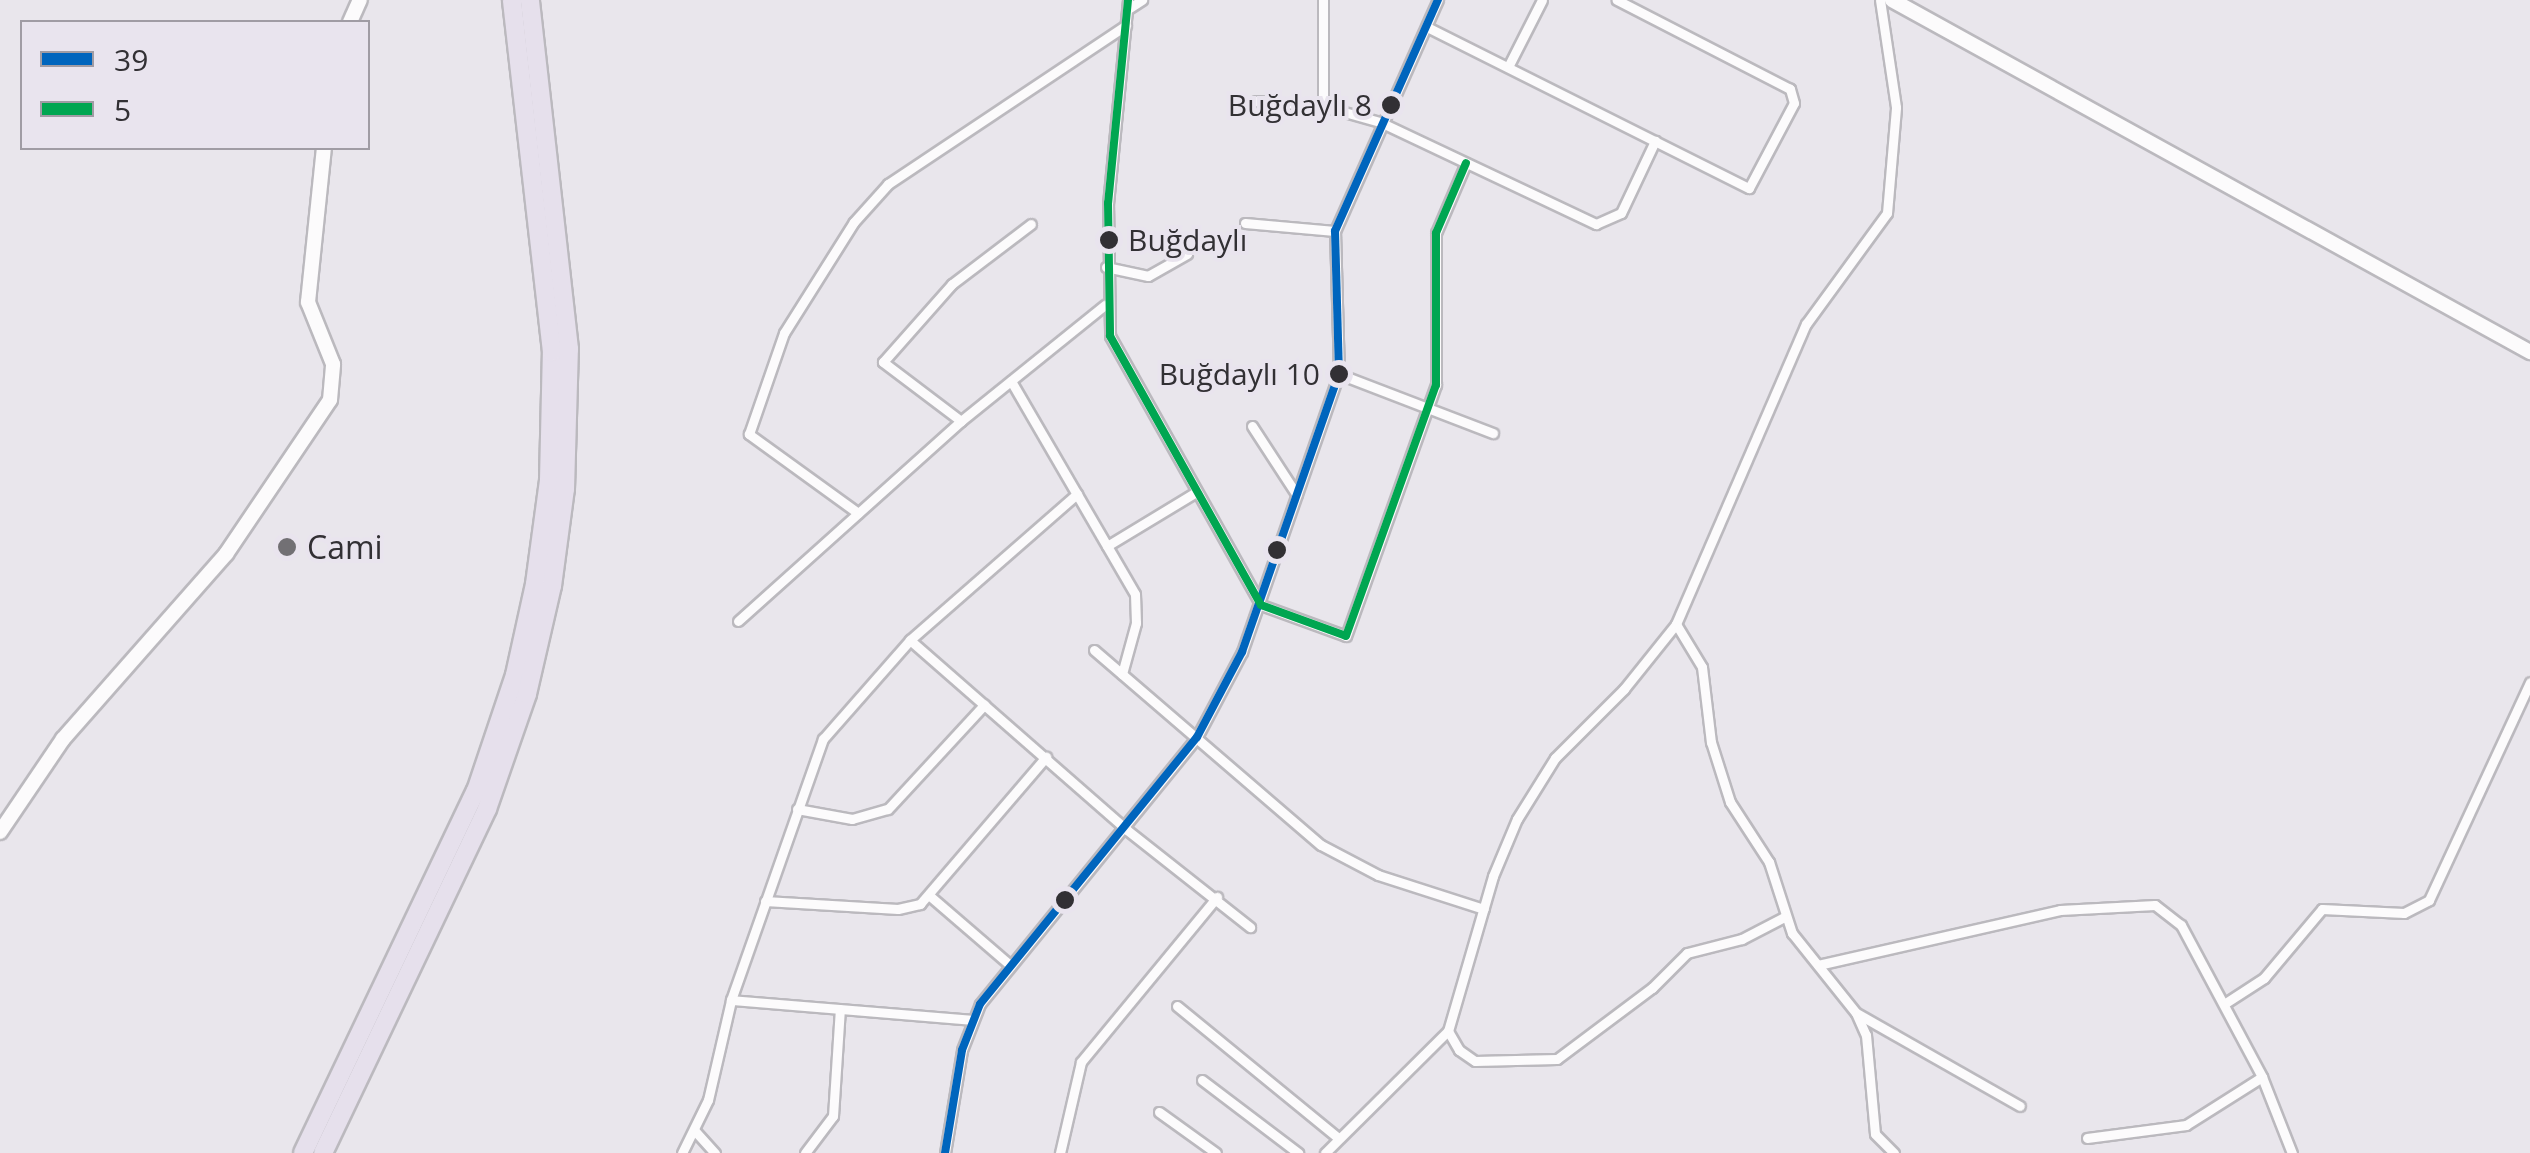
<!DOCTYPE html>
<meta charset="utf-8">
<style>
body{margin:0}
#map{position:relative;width:2530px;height:1153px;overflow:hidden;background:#e9e6ec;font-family:"Open Sans",sans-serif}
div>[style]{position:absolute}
.roads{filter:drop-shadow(2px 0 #bbb9be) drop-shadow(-2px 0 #bbb9be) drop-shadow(0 2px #bbb9be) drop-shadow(0 -2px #bbb9be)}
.street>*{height:9px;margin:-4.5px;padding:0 4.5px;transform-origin:4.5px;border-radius:4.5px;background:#fcfbfc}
.secondary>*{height:14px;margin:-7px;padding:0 7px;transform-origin:7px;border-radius:7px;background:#fcfbfc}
.highway>*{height:18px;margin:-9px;padding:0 9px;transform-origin:9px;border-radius:9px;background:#e6e0ec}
.bus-1>*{height:8px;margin:-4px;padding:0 4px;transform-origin:4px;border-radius:4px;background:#0065bd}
.bus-2>*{height:8px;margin:-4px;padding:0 4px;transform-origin:4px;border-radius:4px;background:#00a651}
.dots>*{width:28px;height:28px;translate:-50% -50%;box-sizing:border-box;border:5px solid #e9e4ee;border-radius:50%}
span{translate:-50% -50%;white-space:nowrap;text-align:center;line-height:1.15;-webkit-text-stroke:8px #e9e4ee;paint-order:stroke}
.bus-label{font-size:30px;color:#323034}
.right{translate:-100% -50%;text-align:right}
.left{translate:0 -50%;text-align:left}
.poi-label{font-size:32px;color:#323034}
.legend{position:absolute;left:20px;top:20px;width:350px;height:130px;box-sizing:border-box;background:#e9e4ee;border:2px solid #a09ca4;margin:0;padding:12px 18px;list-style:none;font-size:30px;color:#323034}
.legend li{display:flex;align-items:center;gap:20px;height:50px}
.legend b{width:50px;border:2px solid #a09ca4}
</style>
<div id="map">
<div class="roads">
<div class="street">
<div style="left:1128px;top:0;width:204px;rotate:95.6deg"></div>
<div style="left:1108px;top:203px;width:133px;rotate:89.1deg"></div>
<div style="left:1110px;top:336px;width:308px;rotate:60.7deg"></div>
<div style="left:1261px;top:605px;width:90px;rotate:20deg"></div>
<div style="left:1346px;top:636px;width:267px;rotate:-70.3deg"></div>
<div style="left:1436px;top:385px;width:152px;rotate:-90deg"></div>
<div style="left:1436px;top:233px;width:76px;rotate:-66.8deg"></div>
<div style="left:1128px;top:9px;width:17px;rotate:-33deg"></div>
<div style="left:1427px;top:27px;width:360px;rotate:26.6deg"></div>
<div style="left:1749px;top:188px;width:96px;rotate:-62.1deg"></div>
<div style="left:1794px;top:103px;width:15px;rotate:-106deg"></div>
<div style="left:1790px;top:89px;width:195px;rotate:-152.8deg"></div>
<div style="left:1508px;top:67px;width:75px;rotate:-63.1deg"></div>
<div style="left:1256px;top:101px;width:67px;rotate:4.3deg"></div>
<div style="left:1323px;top:106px;width:59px;rotate:15.7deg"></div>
<div style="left:1380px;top:122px;width:239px;rotate:25.3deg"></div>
<div style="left:1596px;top:224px;width:27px;rotate:-24deg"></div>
<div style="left:1621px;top:213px;width:80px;rotate:-64.7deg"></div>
<div style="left:1323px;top:106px;width:106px;rotate:-90deg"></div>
<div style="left:1245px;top:223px;width:90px;rotate:5.1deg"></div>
<div style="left:1106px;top:267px;width:43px;rotate:12.1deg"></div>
<div style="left:1148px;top:276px;width:45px;rotate:-29.4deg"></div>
<div style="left:1339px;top:374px;width:165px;rotate:21deg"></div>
<div style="left:1011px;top:381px;width:246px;rotate:59.8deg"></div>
<div style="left:1135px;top:594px;width:29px;rotate:88deg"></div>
<div style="left:1136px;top:623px;width:53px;rotate:105.4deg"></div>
<div style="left:961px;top:421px;width:98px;rotate:-142.9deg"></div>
<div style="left:883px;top:362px;width:104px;rotate:-48.5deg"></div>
<div style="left:952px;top:284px;width:99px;rotate:-37.2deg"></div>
<div style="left:1252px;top:426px;width:82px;rotate:56.9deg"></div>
<div style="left:858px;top:513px;width:135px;rotate:-144.1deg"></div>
<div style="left:749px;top:434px;width:107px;rotate:-70.9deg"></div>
<div style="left:784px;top:333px;width:131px;rotate:-57.8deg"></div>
<div style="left:854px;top:222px;width:51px;rotate:-48.2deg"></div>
<div style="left:888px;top:184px;width:286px;rotate:-33.7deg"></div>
<div style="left:1107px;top:546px;width:104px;rotate:-31.2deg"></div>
<div style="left:738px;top:621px;width:300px;rotate:-41.9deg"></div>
<div style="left:961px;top:421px;width:185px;rotate:-38.9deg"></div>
<div style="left:1676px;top:624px;width:50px;rotate:58.8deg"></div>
<div style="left:1702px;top:667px;width:76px;rotate:83.2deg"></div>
<div style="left:1711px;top:742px;width:63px;rotate:72.4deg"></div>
<div style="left:1730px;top:802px;width:72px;rotate:57deg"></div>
<div style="left:1769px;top:862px;width:75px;rotate:72.1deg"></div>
<div style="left:1792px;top:933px;width:102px;rotate:51.3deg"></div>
<div style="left:1856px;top:1013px;width:24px;rotate:66deg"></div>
<div style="left:1866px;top:1035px;width:99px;rotate:84.8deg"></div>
<div style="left:1875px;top:1134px;width:27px;rotate:45deg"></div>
<div style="left:910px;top:640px;width:288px;rotate:41.2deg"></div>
<div style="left:1127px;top:830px;width:157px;rotate:38.3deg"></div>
<div style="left:1094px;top:650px;width:299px;rotate:40.7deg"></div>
<div style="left:1321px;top:845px;width:64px;rotate:27.8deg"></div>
<div style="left:1378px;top:875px;width:111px;rotate:17.8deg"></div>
<div style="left:797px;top:809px;width:56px;rotate:10.3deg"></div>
<div style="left:852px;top:819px;width:37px;rotate:-16deg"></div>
<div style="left:888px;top:809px;width:142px;rotate:-47.3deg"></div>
<div style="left:930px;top:896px;width:106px;rotate:40.8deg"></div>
<div style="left:765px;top:901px;width:133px;rotate:3.4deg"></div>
<div style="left:898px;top:909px;width:23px;rotate:-13deg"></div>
<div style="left:920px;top:904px;width:194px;rotate:-49.4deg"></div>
<div style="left:1818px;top:965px;width:248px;rotate:-12.8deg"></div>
<div style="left:2060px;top:910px;width:95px;rotate:-3deg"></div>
<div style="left:2155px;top:905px;width:33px;rotate:38deg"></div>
<div style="left:2181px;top:925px;width:172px;rotate:61.9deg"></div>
<div style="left:2262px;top:1077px;width:82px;rotate:68.5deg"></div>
<div style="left:731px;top:1000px;width:242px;rotate:4.7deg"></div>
<div style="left:2224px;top:1004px;width:48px;rotate:-33deg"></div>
<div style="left:2264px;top:978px;width:90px;rotate:-50deg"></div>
<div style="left:2322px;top:909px;width:82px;rotate:2.8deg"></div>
<div style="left:2404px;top:913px;width:28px;rotate:-27deg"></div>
<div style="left:2429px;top:900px;width:240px;rotate:-65.1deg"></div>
<div style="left:1177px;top:1006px;width:208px;rotate:39.3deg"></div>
<div style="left:1858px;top:1014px;width:186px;rotate:29.6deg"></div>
<div style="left:1448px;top:1031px;width:22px;rotate:60deg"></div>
<div style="left:1459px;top:1050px;width:19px;rotate:35deg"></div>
<div style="left:1475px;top:1061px;width:82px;rotate:-1.4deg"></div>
<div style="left:1557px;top:1059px;width:119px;rotate:-36.8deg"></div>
<div style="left:1652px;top:988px;width:49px;rotate:-45deg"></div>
<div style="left:1687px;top:953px;width:57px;rotate:-14.3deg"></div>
<div style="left:1742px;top:939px;width:47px;rotate:-27.6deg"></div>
<div style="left:1202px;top:1080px;width:121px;rotate:37.2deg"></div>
<div style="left:1159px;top:1112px;width:70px;rotate:35.7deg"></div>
<div style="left:695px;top:1131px;width:30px;rotate:48deg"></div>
<div style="left:2087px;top:1138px;width:100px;rotate:-7.5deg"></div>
<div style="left:2186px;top:1125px;width:90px;rotate:-32.3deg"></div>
<div style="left:682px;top:1153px;width:59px;rotate:-63.9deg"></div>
<div style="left:708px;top:1100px;width:103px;rotate:-77deg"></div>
<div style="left:731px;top:1000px;width:277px;rotate:-70.6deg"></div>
<div style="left:823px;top:739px;width:132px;rotate:-48.7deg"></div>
<div style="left:910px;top:640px;width:222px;rotate:-41.2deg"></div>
<div style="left:805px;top:1153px;width:46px;rotate:-52.9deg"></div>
<div style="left:833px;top:1116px;width:107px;rotate:-86.3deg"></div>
<div style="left:945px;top:1153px;width:104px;rotate:-80.6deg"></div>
<div style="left:962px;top:1050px;width:49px;rotate:-68.6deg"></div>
<div style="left:980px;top:1004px;width:344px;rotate:-50.9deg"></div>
<div style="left:1197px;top:737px;width:96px;rotate:-62.1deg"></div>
<div style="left:1242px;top:652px;width:294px;rotate:-70.8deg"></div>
<div style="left:1339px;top:374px;width:143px;rotate:-91.6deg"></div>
<div style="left:1335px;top:231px;width:253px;rotate:-66deg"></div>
<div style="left:1060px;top:1153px;width:93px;rotate:-77deg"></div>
<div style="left:1081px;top:1062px;width:214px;rotate:-50.5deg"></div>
<div style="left:1325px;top:1153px;width:173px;rotate:-44.8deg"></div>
<div style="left:1448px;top:1031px;width:161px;rotate:-73.8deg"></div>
<div style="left:1493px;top:876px;width:62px;rotate:-67.2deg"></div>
<div style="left:1517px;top:819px;width:72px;rotate:-58.1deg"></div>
<div style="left:1555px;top:758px;width:98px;rotate:-45deg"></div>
<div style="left:1624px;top:689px;width:83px;rotate:-51.3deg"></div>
<div style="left:1676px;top:624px;width:327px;rotate:-66.6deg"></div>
<div style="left:1806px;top:324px;width:137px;rotate:-53.9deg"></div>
<div style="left:1887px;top:213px;width:106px;rotate:-85.1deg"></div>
<div style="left:1896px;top:107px;width:108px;rotate:-98.5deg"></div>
</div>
<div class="secondary">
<div style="left:1892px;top:0;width:729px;rotate:28.89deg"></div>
<div style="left:350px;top:22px;width:24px;rotate:-66deg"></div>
<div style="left:0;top:832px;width:112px;rotate:-55.9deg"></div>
<div style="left:63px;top:739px;width:247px;rotate:-48.6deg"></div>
<div style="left:226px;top:554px;width:186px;rotate:-56deg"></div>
<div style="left:330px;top:400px;width:36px;rotate:-85deg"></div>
<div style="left:333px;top:364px;width:67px;rotate:-112deg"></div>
<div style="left:308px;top:302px;width:155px;rotate:-84.1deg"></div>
</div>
<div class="highway">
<div style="left:303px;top:1153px;width:401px;rotate:-64.5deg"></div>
<div style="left:476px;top:791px;width:122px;rotate:-71.4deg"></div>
<div style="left:515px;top:675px;width:93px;rotate:-77.6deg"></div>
<div style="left:535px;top:584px;width:105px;rotate:-82.3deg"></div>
<div style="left:549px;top:480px;width:128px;rotate:-88.7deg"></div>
<div style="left:552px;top:352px;width:354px;rotate:-96.5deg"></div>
<div style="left:323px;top:1153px;width:381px;rotate:-64.5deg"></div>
<div style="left:487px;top:809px;width:122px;rotate:-70.8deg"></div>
<div style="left:527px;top:694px;width:111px;rotate:-77deg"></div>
<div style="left:552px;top:586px;width:98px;rotate:-82.4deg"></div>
<div style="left:565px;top:489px;width:140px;rotate:-88.4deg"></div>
<div style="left:569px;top:349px;width:351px;rotate:-96.4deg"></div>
</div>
</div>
<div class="bus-1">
<div style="left:945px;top:1153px;width:104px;rotate:-80.6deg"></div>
<div style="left:962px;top:1050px;width:49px;rotate:-68.6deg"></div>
<div style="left:980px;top:1004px;width:344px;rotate:-50.9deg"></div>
<div style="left:1197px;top:737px;width:96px;rotate:-62.1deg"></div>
<div style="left:1242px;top:652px;width:294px;rotate:-70.8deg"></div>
<div style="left:1339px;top:374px;width:143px;rotate:-91.6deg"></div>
<div style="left:1335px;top:231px;width:253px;rotate:-66deg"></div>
</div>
<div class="bus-2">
<div style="left:1128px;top:0;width:204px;rotate:95.6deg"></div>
<div style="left:1108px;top:203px;width:133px;rotate:89.1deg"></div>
<div style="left:1110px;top:336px;width:308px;rotate:60.7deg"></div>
<div style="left:1261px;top:605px;width:90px;rotate:20deg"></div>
<div style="left:1346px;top:636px;width:267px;rotate:-70.3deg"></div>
<div style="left:1436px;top:385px;width:152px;rotate:-90deg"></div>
<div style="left:1436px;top:233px;width:76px;rotate:-66.8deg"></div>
</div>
<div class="dots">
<div style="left:1391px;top:105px;background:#323034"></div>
<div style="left:1109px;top:240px;background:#323034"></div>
<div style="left:1339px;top:374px;background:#323034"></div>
<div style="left:287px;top:547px;background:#727074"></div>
<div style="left:1277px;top:550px;background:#323034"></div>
<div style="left:1065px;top:900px;background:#323034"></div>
</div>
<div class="bus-label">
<span class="right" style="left:1372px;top:105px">Buğdaylı 8</span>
<span class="left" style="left:1128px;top:240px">Buğdaylı</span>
<span class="right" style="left:1320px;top:374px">Buğdaylı 10</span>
</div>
<div class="poi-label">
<span class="left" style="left:307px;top:547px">Cami</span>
</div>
<ul class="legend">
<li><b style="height:12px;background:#0065bd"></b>39</li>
<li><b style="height:12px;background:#00a651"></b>5</li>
</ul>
</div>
